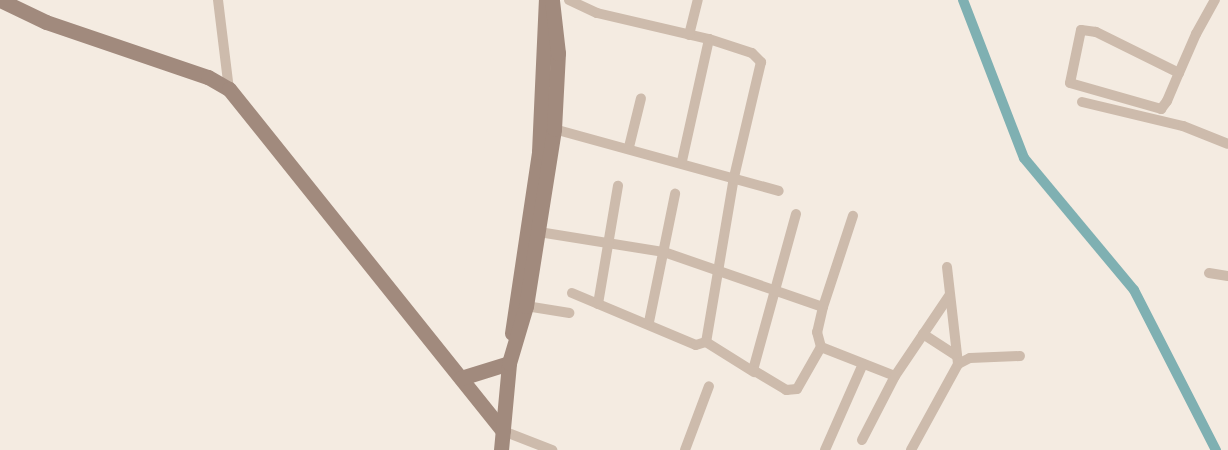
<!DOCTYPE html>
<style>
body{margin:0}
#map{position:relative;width:1228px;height:450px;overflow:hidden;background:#f4ebe1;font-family:Jost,sans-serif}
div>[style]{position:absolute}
.canal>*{height:10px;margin:-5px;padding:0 5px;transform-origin:5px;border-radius:5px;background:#7fb0b2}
.street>*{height:10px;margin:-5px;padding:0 5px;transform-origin:5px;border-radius:5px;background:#cdbbac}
.secondary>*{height:15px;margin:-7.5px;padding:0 7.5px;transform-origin:7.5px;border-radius:7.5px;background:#a18a7d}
span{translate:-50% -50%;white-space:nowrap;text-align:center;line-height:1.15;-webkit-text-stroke:5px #fbf5ee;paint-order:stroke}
</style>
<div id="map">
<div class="canal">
<div style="left:963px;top:0;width:169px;rotate:68.9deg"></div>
<div style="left:1024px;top:158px;width:172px;rotate:50.2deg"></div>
<div style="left:1134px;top:290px;width:180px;rotate:62.9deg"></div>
</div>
<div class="street">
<div style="left:218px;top:0;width:90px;rotate:83deg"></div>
<div style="left:569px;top:0;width:31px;rotate:25deg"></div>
<div style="left:597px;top:13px;width:115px;rotate:13.1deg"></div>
<div style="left:709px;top:39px;width:45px;rotate:18deg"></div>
<div style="left:752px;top:53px;width:13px;rotate:45deg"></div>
<div style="left:761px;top:62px;width:118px;rotate:103.2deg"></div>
<div style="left:734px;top:177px;width:167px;rotate:99.6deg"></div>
<div style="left:689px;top:35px;width:36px;rotate:-76deg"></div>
<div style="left:1179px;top:73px;width:93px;rotate:-153.7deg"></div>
<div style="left:1096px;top:32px;width:15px;rotate:-172deg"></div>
<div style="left:1081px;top:30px;width:54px;rotate:101.7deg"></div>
<div style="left:1070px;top:83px;width:95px;rotate:15.9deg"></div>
<div style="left:1161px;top:109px;width:10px;rotate:-53deg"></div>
<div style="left:1167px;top:101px;width:30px;rotate:-67deg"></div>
<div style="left:1179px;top:73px;width:43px;rotate:-66.4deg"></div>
<div style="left:1196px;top:34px;width:39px;rotate:-61deg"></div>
<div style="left:1082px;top:102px;width:104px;rotate:13.4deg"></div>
<div style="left:1183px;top:126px;width:48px;rotate:21.8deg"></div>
<div style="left:554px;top:129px;width:233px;rotate:15.4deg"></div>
<div style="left:629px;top:147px;width:50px;rotate:-76.2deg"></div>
<div style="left:682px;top:161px;width:125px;rotate:-77.5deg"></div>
<div style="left:796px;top:214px;width:162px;rotate:105.4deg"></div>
<div style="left:753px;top:370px;width:39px;rotate:31deg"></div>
<div style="left:786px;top:390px;width:11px;rotate:-5deg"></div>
<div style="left:797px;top:389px;width:48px;rotate:-60.3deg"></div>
<div style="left:539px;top:232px;width:127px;rotate:9.1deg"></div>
<div style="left:664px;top:252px;width:168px;rotate:19.1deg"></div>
<div style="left:823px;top:307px;width:26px;rotate:103deg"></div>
<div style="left:817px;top:332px;width:16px;rotate:75deg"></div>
<div style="left:821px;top:347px;width:79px;rotate:21.4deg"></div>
<div style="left:895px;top:376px;width:72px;rotate:117.3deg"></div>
<div style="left:947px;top:267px;width:98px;rotate:83.5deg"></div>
<div style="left:1209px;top:273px;width:19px;rotate:9deg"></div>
<div style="left:572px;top:293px;width:134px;rotate:22.8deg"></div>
<div style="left:696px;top:345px;width:10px;rotate:-17deg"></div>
<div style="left:706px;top:342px;width:57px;rotate:32deg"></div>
<div style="left:598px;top:304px;width:120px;rotate:-80.4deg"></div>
<div style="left:526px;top:306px;width:44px;rotate:9.2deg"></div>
<div style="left:823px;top:307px;width:96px;rotate:-71.8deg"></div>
<div style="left:649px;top:322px;width:131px;rotate:-78.5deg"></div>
<div style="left:923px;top:334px;width:40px;rotate:32.9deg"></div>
<div style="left:895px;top:376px;width:97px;rotate:-56deg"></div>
<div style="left:503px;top:431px;width:53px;rotate:21.2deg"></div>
<div style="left:685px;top:450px;width:68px;rotate:-69.4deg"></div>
<div style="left:825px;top:450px;width:94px;rotate:-66.2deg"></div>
<div style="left:911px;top:450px;width:98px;rotate:-61.3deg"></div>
<div style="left:958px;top:364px;width:13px;rotate:-27deg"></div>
<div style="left:970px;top:358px;width:50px;rotate:-2.3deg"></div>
</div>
<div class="secondary">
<div style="left:0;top:0;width:51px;rotate:25.6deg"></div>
<div style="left:46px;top:22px;width:171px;rotate:18.8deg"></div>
<div style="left:208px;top:77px;width:24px;rotate:30deg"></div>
<div style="left:229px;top:89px;width:438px;rotate:51.3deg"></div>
<div style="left:512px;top:333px;width:183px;rotate:-81.5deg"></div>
<div style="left:539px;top:152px;width:152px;rotate:-87.4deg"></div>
<div style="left:461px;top:378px;width:50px;rotate:-17.4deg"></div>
<div style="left:501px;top:450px;width:87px;rotate:-84.7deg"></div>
<div style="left:509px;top:363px;width:59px;rotate:-73.4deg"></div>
<div style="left:526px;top:306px;width:179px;rotate:-81deg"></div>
<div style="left:554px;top:129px;width:76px;rotate:-87deg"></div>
<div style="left:558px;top:53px;width:53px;rotate:-96.5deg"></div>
</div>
</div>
